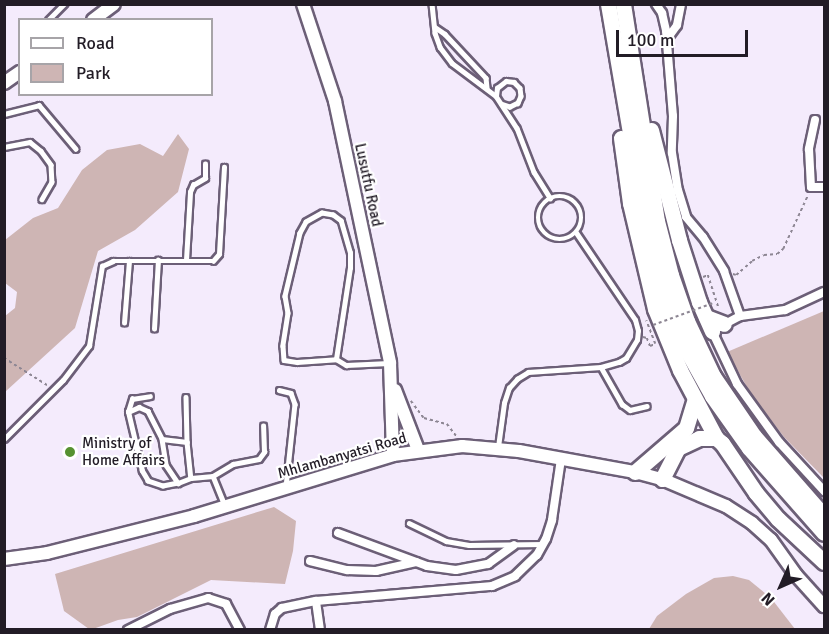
<!DOCTYPE html>
<style>
body{margin:0}
#map{position:relative;width:829px;height:634px;overflow:hidden;background:#f4ebfc;font-family:Signika,sans-serif}
div>[style]{position:absolute}
.green>*{inset:0;background:#ceb5b4}
.path>*{height:1.5px;margin-top:-0.75px;transform-origin:0;background:repeating-linear-gradient(90deg,#8d8693 0 3px,transparent 0 6px)}
.roads{filter:drop-shadow(2px 0 #6c5f77) drop-shadow(-2px 0 #6c5f77) drop-shadow(0 2px #6c5f77) drop-shadow(0 -2px #6c5f77)}
.lane>*{height:4.5px;margin:-2.25px;padding:0 2.25px;transform-origin:2.25px;border-radius:2.25px;background:#fff}
.lane>.ring{margin:-2.25px;padding:0;box-sizing:content-box;background:none;border:4.5px solid #fff;border-radius:50%}
.street>*{height:8px;margin:-4px;padding:0 4px;transform-origin:4px;border-radius:4px;background:#fff}
.secondary>*{height:12px;margin:-6px;padding:0 6px;transform-origin:6px;border-radius:6px;background:#fff}
.highway>*{height:15px;margin:-7.5px;padding:0 7.5px;transform-origin:7.5px;border-radius:7.5px;background:#fff}
.path-bridge>*{height:1.5px;margin-top:-0.75px;transform-origin:0;background:repeating-linear-gradient(90deg,#8d8693 0 3px,transparent 0 6px)}
.dots>*{width:16px;height:16px;translate:-50% -50%;box-sizing:border-box;border:3px solid #fff;border-radius:50%}
span{translate:-50% -50%;white-space:nowrap;text-align:center;line-height:1.15;-webkit-text-stroke:4.5px #fff;paint-order:stroke}
.street-label{font-size:15px;color:#221c26}
.poi-label{font-size:15px;color:#221c26}
.left{translate:0 -50%;text-align:left}
.frame{position:absolute;inset:0;border:6px solid #221c26;pointer-events:none}
.legend{position:absolute;left:18px;top:18px;width:195px;height:78px;box-sizing:border-box;background:#fff;border:2px solid #a7a4a8;margin:0;padding:8px 10px;list-style:none;font-size:18px;color:#221c26}
.legend li{display:flex;align-items:center;gap:12px;height:30px}
.legend b{width:30px;border:2px solid #a7a4a8}
.north{position:absolute;left:751px;top:556px;width:60px;height:60px;-webkit-text-stroke:4px #fff;paint-order:stroke;rotate:225deg;font-size:16px;font-weight:700;line-height:24px;text-align:center;color:#221c26}
.north::after{content:'';display:block;margin:auto;width:21px;height:27px;background:#221c26;clip-path:polygon(50% 0,100% 100%,50% 72%,0 100%)}
.scale{position:absolute;left:616px;top:30px;width:132px;height:27px;box-sizing:border-box;border:3px solid #221c26;border-top:0;padding-left:8px;font-size:18px;line-height:21px;white-space:nowrap;color:#221c26;-webkit-text-stroke:4px #fff;paint-order:stroke}
</style>
<div id="map">
<div class="green">
<div style="clip-path:polygon(178px 134px,189px 149px,178px 192px,135px 230px,98px 251px,75px 328px,5px 392px,5px 316px,15px 308px,17px 292px,5px 283px,5px 240px,33px 218px,58px 208px,82px 170px,107px 150px,140px 144px,163px 156px)"></div>
<div style="clip-path:polygon(824px 311px,824px 478px,784px 437px,751px 394px,727px 352px)"></div>
<div style="clip-path:polygon(274px 507px,296px 521px,293px 551px,285px 584px,211px 580px,137px 617px,118px 620px,93px 629px,89px 629px,64px 611px,55px 574px)"></div>
<div style="clip-path:polygon(733px 576px,749px 580px,771px 598px,795px 629px,649px 629px,657px 616px,686px 594px,714px 578px)"></div>
</div>
<div class="path">
<div style="left:733px;top:274px;width:3px;rotate:18deg"></div>
<div style="left:736px;top:275px;width:21px;rotate:-41deg"></div>
<div style="left:752px;top:261px;width:13px;rotate:-27deg"></div>
<div style="left:764px;top:255px;width:13px;rotate:-4deg"></div>
<div style="left:777px;top:254px;width:8px;rotate:-40deg"></div>
<div style="left:783px;top:249px;width:60px;rotate:-65.2deg"></div>
<div style="left:703px;top:277px;width:5px;rotate:-22deg"></div>
<div style="left:708px;top:275px;width:35px;rotate:72deg"></div>
<div style="left:643px;top:337px;width:4px;rotate:14deg"></div>
<div style="left:647px;top:338px;width:9px;rotate:69deg"></div>
<div style="left:650px;top:346px;width:5px;rotate:-22deg"></div>
<div style="left:655px;top:344px;width:25px;rotate:-111deg"></div>
<div style="left:4px;top:358px;width:51px;rotate:32.1deg"></div>
<div style="left:411px;top:401px;width:21px;rotate:53deg"></div>
<div style="left:424px;top:418px;width:24px;rotate:15deg"></div>
<div style="left:447px;top:424px;width:16px;rotate:52deg"></div>
</div>
<div class="roads">
<div class="lane">
<div style="left:432px;top:4px;width:29px;rotate:84deg"></div>
<div style="left:435px;top:33px;width:15px;rotate:70deg"></div>
<div style="left:440px;top:47px;width:20px;rotate:53deg"></div>
<div style="left:452px;top:63px;width:55px;rotate:36.9deg"></div>
<div style="left:496px;top:96px;width:38px;rotate:57deg"></div>
<div style="left:517px;top:128px;width:47px;rotate:68.9deg"></div>
<div style="left:534px;top:172px;width:31px;rotate:58deg"></div>
<div style="left:48px;top:20px;width:23px;rotate:-45deg"></div>
<div style="left:435px;top:27px;width:12px;rotate:35deg"></div>
<div style="left:445px;top:34px;width:60px;rotate:47deg"></div>
<div style="left:486px;top:78px;width:10px;rotate:84deg"></div>
<div style="left:496px;top:96px;width:8px;rotate:-83deg"></div>
<div style="left:497px;top:88px;width:11px;rotate:-38deg"></div>
<div style="left:506px;top:81px;width:8px;rotate:7deg"></div>
<div style="left:514px;top:82px;width:8px;rotate:45deg"></div>
<div style="left:520px;top:88px;width:8px;rotate:83deg"></div>
<div style="left:521px;top:96px;width:8px;rotate:113deg"></div>
<div style="left:518px;top:103px;width:9px;rotate:153deg"></div>
<div style="left:510px;top:107px;width:9px;rotate:-162deg"></div>
<div style="left:4px;top:114px;width:36px;rotate:-14deg"></div>
<div style="left:39px;top:105px;width:57px;rotate:49.9deg"></div>
<div style="left:4px;top:147px;width:26px;rotate:-11deg"></div>
<div style="left:30px;top:142px;width:14px;rotate:39deg"></div>
<div style="left:41px;top:151px;width:17px;rotate:54deg"></div>
<div style="left:51px;top:165px;width:17px;rotate:87deg"></div>
<div style="left:52px;top:182px;width:20px;rotate:120deg"></div>
<div class="ring" style="left:538px;top:196px;width:39.5px;height:39.5px"></div>
<div style="left:186px;top:260px;width:68px;rotate:-86.6deg"></div>
<div style="left:190px;top:192px;width:8px;rotate:-67deg"></div>
<div style="left:193px;top:185px;width:14px;rotate:-30deg"></div>
<div style="left:205px;top:178px;width:14px;rotate:-90deg"></div>
<div style="left:124px;top:323px;width:62px;rotate:-85.4deg"></div>
<div style="left:154px;top:329px;width:69px;rotate:-86.7deg"></div>
<div style="left:336px;top:359px;width:92px;rotate:-81.3deg"></div>
<div style="left:350px;top:268px;width:15px;rotate:-90deg"></div>
<div style="left:350px;top:253px;width:33px;rotate:-106deg"></div>
<div style="left:341px;top:221px;width:10px;rotate:-143deg"></div>
<div style="left:333px;top:215px;width:11px;rotate:-170deg"></div>
<div style="left:322px;top:213px;width:18px;rotate:151deg"></div>
<div style="left:306px;top:222px;width:13px;rotate:119deg"></div>
<div style="left:300px;top:233px;width:65px;rotate:103.4deg"></div>
<div style="left:285px;top:296px;width:17px;rotate:80deg"></div>
<div style="left:288px;top:313px;width:33px;rotate:99deg"></div>
<div style="left:283px;top:346px;width:14px;rotate:86deg"></div>
<div style="left:284px;top:360px;width:13px;rotate:9deg"></div>
<div style="left:297px;top:362px;width:39px;rotate:-4deg"></div>
<div style="left:336px;top:359px;width:12px;rotate:31deg"></div>
<div style="left:346px;top:365px;width:43px;rotate:-2.7deg"></div>
<div style="left:601px;top:367px;width:43px;rotate:60.4deg"></div>
<div style="left:622px;top:404px;width:10px;rotate:37deg"></div>
<div style="left:630px;top:410px;width:17px;rotate:-13deg"></div>
<div style="left:279px;top:390px;width:12px;rotate:14deg"></div>
<div style="left:291px;top:393px;width:12px;rotate:70deg"></div>
<div style="left:295px;top:404px;width:83px;rotate:96.2deg"></div>
<div style="left:186px;top:397px;width:45px;rotate:88.7deg"></div>
<div style="left:187px;top:442px;width:36px;rotate:84deg"></div>
<div style="left:128px;top:412px;width:14px;rotate:-73deg"></div>
<div style="left:132px;top:399px;width:18px;rotate:-9deg"></div>
<div style="left:4px;top:439px;width:83px;rotate:-45deg"></div>
<div style="left:63px;top:380px;width:43px;rotate:-52.6deg"></div>
<div style="left:89px;top:346px;width:81px;rotate:-80.8deg"></div>
<div style="left:102px;top:266px;width:12px;rotate:-24deg"></div>
<div style="left:113px;top:261px;width:100px"></div>
<div style="left:213px;top:261px;width:9px;rotate:-49deg"></div>
<div style="left:219px;top:254px;width:87px;rotate:-86.7deg"></div>
<div style="left:162px;top:439px;width:25px;rotate:7deg"></div>
<div style="left:498px;top:447px;width:44px;rotate:-82.2deg"></div>
<div style="left:504px;top:403px;width:16px;rotate:-72deg"></div>
<div style="left:509px;top:388px;width:12px;rotate:-48deg"></div>
<div style="left:517px;top:379px;width:13px;rotate:-32deg"></div>
<div style="left:528px;top:372px;width:73px;rotate:-3.9deg"></div>
<div style="left:601px;top:367px;width:19px;rotate:-16deg"></div>
<div style="left:619px;top:362px;width:8px;rotate:-30deg"></div>
<div style="left:626px;top:358px;width:21px;rotate:-59deg"></div>
<div style="left:637px;top:340px;width:9px;rotate:-84deg"></div>
<div style="left:638px;top:331px;width:11px;rotate:-105deg"></div>
<div style="left:635px;top:320px;width:105px;rotate:-124.1deg"></div>
<div style="left:213px;top:476px;width:31px;rotate:68deg"></div>
<div style="left:178px;top:483px;width:15px;rotate:169deg"></div>
<div style="left:163px;top:486px;width:16px;rotate:-162deg"></div>
<div style="left:148px;top:481px;width:12px;rotate:-121deg"></div>
<div style="left:142px;top:471px;width:61px;rotate:-103.3deg"></div>
<div style="left:128px;top:412px;width:12px;rotate:-24deg"></div>
<div style="left:139px;top:407px;width:10px;rotate:24deg"></div>
<div style="left:148px;top:411px;width:31px;rotate:63deg"></div>
<div style="left:162px;top:439px;width:26px;rotate:81deg"></div>
<div style="left:166px;top:465px;width:22px;rotate:56deg"></div>
<div style="left:178px;top:483px;width:14px;rotate:-21deg"></div>
<div style="left:191px;top:478px;width:22px;rotate:-5deg"></div>
<div style="left:213px;top:476px;width:23px;rotate:-31deg"></div>
<div style="left:233px;top:464px;width:26px;rotate:-11deg"></div>
<div style="left:259px;top:459px;width:9px;rotate:-54deg"></div>
<div style="left:264px;top:452px;width:26px;rotate:-92deg"></div>
<div style="left:409px;top:523px;width:41px;rotate:25.9deg"></div>
<div style="left:446px;top:541px;width:23px;rotate:10deg"></div>
<div style="left:469px;top:545px;width:74px;rotate:-0.8deg"></div>
</div>
<div class="street">
<div style="left:656px;top:4px;width:11px;rotate:56deg"></div>
<div style="left:662px;top:13px;width:18px;rotate:77deg"></div>
<div style="left:666px;top:31px;width:85px;rotate:85.3deg"></div>
<div style="left:673px;top:116px;width:37px;rotate:92deg"></div>
<div style="left:672px;top:153px;width:37px;rotate:81deg"></div>
<div style="left:678px;top:190px;width:28px;rotate:73deg"></div>
<div style="left:686px;top:217px;width:26px;rotate:50deg"></div>
<div style="left:703px;top:237px;width:40px;rotate:58deg"></div>
<div style="left:724px;top:271px;width:48px;rotate:70.4deg"></div>
<div style="left:667px;top:39px;width:17px;rotate:-54deg"></div>
<div style="left:677px;top:25px;width:21px;rotate:-79deg"></div>
<div style="left:815px;top:120px;width:30px;rotate:102deg"></div>
<div style="left:809px;top:149px;width:38px;rotate:87deg"></div>
<div style="left:811px;top:187px;width:13px"></div>
<div style="left:824px;top:292px;width:43px;rotate:155.2deg"></div>
<div style="left:785px;top:310px;width:45px;rotate:172.4deg"></div>
<div style="left:740px;top:316px;width:32px;rotate:152deg"></div>
<div style="left:712px;top:331px;width:59px;rotate:64.7deg"></div>
<div style="left:737px;top:384px;width:72px;rotate:54.1deg"></div>
<div style="left:779px;top:442px;width:67px;rotate:47.4deg"></div>
<div style="left:338px;top:533px;width:95px;rotate:20.3deg"></div>
<div style="left:427px;top:566px;width:29px;rotate:8deg"></div>
<div style="left:456px;top:570px;width:33px;rotate:-11deg"></div>
<div style="left:488px;top:564px;width:32px;rotate:-36deg"></div>
<div style="left:310px;top:561px;width:38px;rotate:14deg"></div>
<div style="left:347px;top:570px;width:29px;rotate:2deg"></div>
<div style="left:376px;top:571px;width:41px;rotate:-12.7deg"></div>
<div style="left:128px;top:630px;width:47px;rotate:-26.6deg"></div>
<div style="left:170px;top:609px;width:40px;rotate:-16deg"></div>
<div style="left:208px;top:598px;width:19px;rotate:18deg"></div>
<div style="left:226px;top:604px;width:30px;rotate:62deg"></div>
<div style="left:270px;top:630px;width:17px;rotate:-73deg"></div>
<div style="left:275px;top:614px;width:9px;rotate:-41deg"></div>
<div style="left:282px;top:608px;width:35px;rotate:-12deg"></div>
<div style="left:320px;top:630px;width:29px;rotate:-98deg"></div>
<div style="left:316px;top:601px;width:177px;rotate:-4.9deg"></div>
<div style="left:492px;top:586px;width:25px;rotate:-23deg"></div>
<div style="left:515px;top:576px;width:30px;rotate:-44deg"></div>
<div style="left:537px;top:555px;width:18px;rotate:-61deg"></div>
<div style="left:546px;top:539px;width:20px;rotate:-72deg"></div>
<div style="left:552px;top:520px;width:62px;rotate:-81.6deg"></div>
</div>
<div class="secondary">
<div style="left:303px;top:4px;width:102px;rotate:71.7deg"></div>
<div style="left:335px;top:101px;width:268px;rotate:78.1deg"></div>
<div style="left:390px;top:363px;width:92px;rotate:88.1deg"></div>
<div style="left:93px;top:20px;width:26px;rotate:-37deg"></div>
<div style="left:4px;top:83px;width:19px;rotate:-35deg"></div>
<div style="left:395px;top:390px;width:64px;rotate:69deg"></div>
<div style="left:4px;top:559px;width:43px;rotate:-7.9deg"></div>
<div style="left:47px;top:553px;width:152px;rotate:-14.1deg"></div>
<div style="left:194px;top:516px;width:208px;rotate:-17deg"></div>
<div style="left:393px;top:455px;width:70px;rotate:-7.4deg"></div>
<div style="left:462px;top:446px;width:57px;rotate:5deg"></div>
<div style="left:519px;top:451px;width:118px;rotate:10.3deg"></div>
<div style="left:635px;top:472px;width:28px;rotate:15deg"></div>
<div style="left:662px;top:479px;width:69px;rotate:22.9deg"></div>
<div style="left:726px;top:506px;width:31px;rotate:33deg"></div>
<div style="left:752px;top:523px;width:25px;rotate:42deg"></div>
<div style="left:771px;top:540px;width:43px;rotate:54.5deg"></div>
<div style="left:796px;top:575px;width:42px;rotate:47.9deg"></div>
</div>
<div class="highway">
<div style="left:608px;top:4px;width:232px;rotate:80.3deg"></div>
<div style="left:647px;top:233px;width:61px;rotate:74.8deg"></div>
<div style="left:663px;top:292px;width:61px;rotate:68deg"></div>
<div style="left:686px;top:349px;width:54px;rotate:61deg"></div>
<div style="left:712px;top:396px;width:64px;rotate:54.6deg"></div>
<div style="left:749px;top:448px;width:113px;rotate:48.6deg"></div>
<div style="left:623px;top:4px;width:220px;rotate:81.1deg"></div>
<div style="left:657px;top:221px;width:56px;rotate:75.5deg"></div>
<div style="left:671px;top:275px;width:49px;rotate:70.8deg"></div>
<div style="left:687px;top:321px;width:61px;rotate:64.7deg"></div>
<div style="left:713px;top:376px;width:73px;rotate:55.7deg"></div>
<div style="left:754px;top:436px;width:106px;rotate:48.8deg"></div>
<div style="left:651px;top:130px;width:114px;rotate:75.7deg"></div>
<div style="left:679px;top:240px;width:65px;rotate:72.1deg"></div>
<div style="left:699px;top:302px;width:32px;rotate:66deg"></div>
<div style="left:621px;top:138px;width:66px;rotate:82.1deg"></div>
<div style="left:630px;top:203px;width:109px;rotate:76.7deg"></div>
<div style="left:655px;top:309px;width:66px;rotate:67.7deg"></div>
<div style="left:680px;top:370px;width:77px;rotate:62.1deg"></div>
<div style="left:716px;top:438px;width:8px;rotate:40deg"></div>
<div style="left:722px;top:443px;width:60px;rotate:55.8deg"></div>
<div style="left:756px;top:493px;width:34px;rotate:50deg"></div>
<div style="left:778px;top:519px;width:63px;rotate:43.1deg"></div>
<div style="left:706px;top:317px;width:19px;rotate:21deg"></div>
<div style="left:635px;top:472px;width:67px;rotate:-40.8deg"></div>
<div style="left:686px;top:428px;width:30px;rotate:-73deg"></div>
<div style="left:662px;top:479px;width:35px;rotate:-63deg"></div>
<div style="left:678px;top:448px;width:23px;rotate:-25deg"></div>
<div style="left:699px;top:438px;width:17px"></div>
</div>
</div>
<div class="path-bridge">
<div style="left:653px;top:325px;width:64px;rotate:-20.1deg"></div>
</div>
<div class="dots">
<div style="left:70px;top:452px;background:#569131"></div>
</div>
<div class="street-label">
<span style="left:368px;top:185px;rotate:78deg">Lusutfu Road</span>
<span style="left:342px;top:456px;rotate:-16deg">Mhlambanyatsi Road</span>
</div>
<div class="poi-label">
<span class="left" style="left:82px;top:452px">Ministry of<br>Home Affairs</span>
</div>
<div class="frame"></div>
<ul class="legend">
<li><b style="height:8px;background:#fff"></b>Road</li>
<li><b style="height:16px;background:#ceb5b4"></b>Park</li>
</ul>
<div class="north">N</div>
<div class="scale">100 m</div>
</div>
